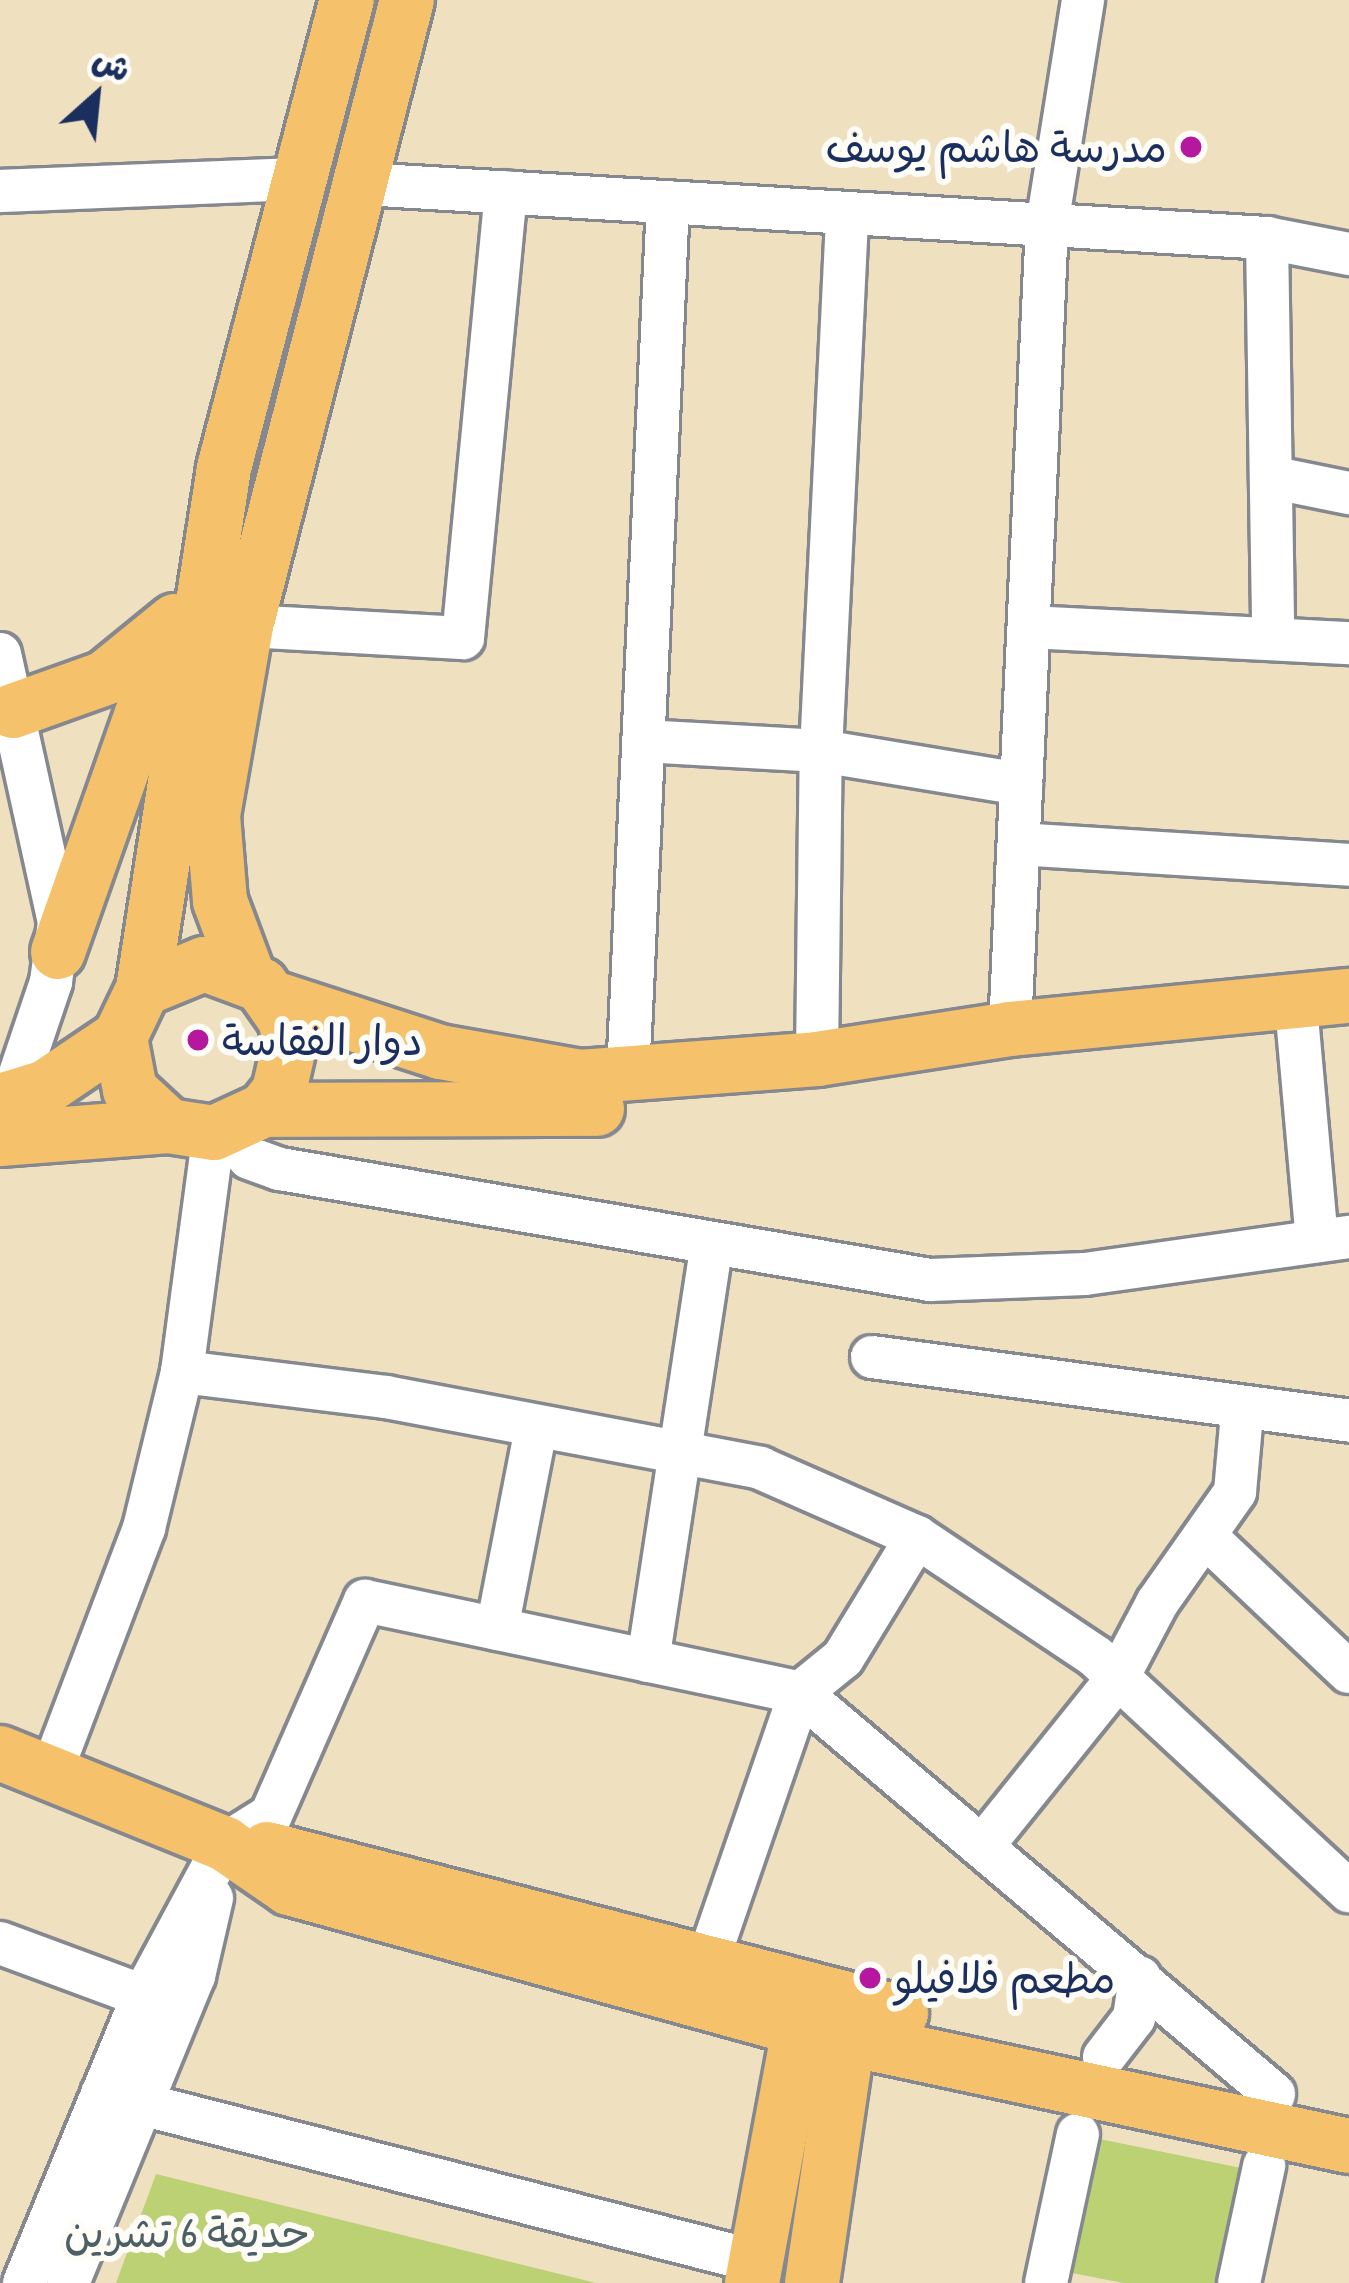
<!DOCTYPE html>
<meta charset="utf-8">
<style>
body{margin:0}
#map{position:relative;width:1349px;height:2283px;overflow:hidden;background:#efe0c0;font-family:"Patrick Hand","Playpen Sans Arabic",sans-serif}
div>[style]{position:absolute}
.green>*{inset:0;background:#bcd074}
.roads{filter:drop-shadow(3px 0 #85888f) drop-shadow(-3px 0 #85888f) drop-shadow(0 3px #85888f) drop-shadow(0 -3px #85888f)}
.minor>*{height:42px;margin:-21px;padding:0 21px;transform-origin:21px;border-radius:21px;background:#fff}
.major>*{height:54px;margin:-27px;padding:0 27px;transform-origin:27px;border-radius:27px;background:#f6c16b}
.dots>*{width:33px;height:33px;translate:-50% -50%;box-sizing:border-box;border:6px solid #fdfcf7;border-radius:50%}
span{translate:-50% -50%;white-space:nowrap;text-align:center;line-height:1.15;-webkit-text-stroke:12px #fdfcf7;paint-order:stroke}
.poi-label{font-size:42px;color:#1b2f5e}
.right{translate:-100% -50%;text-align:right}
.left{translate:0 -50%;text-align:left}
.park-label{font-size:42px;color:#4b5f65}
.north{position:absolute;left:36px;top:36px;width:120px;height:120px;-webkit-text-stroke:9px #fdfcf7;paint-order:stroke;rotate:27deg;font-size:33px;font-weight:700;line-height:48px;text-align:center;color:#1b2f5e}
.north::after{content:'';display:block;margin:auto;width:42px;height:54px;background:#1b2f5e;clip-path:polygon(50% 0,100% 100%,50% 72%,0 100%)}
</style>
<div id="map">
<div class="green">
<div style="clip-path:polygon(1090px 2137px,1251px 2170px,1228px 2283px,1123px 2283px,1062px 2271px)"></div>
<div style="clip-path:polygon(156px 2174px,596px 2283px,116px 2283px)"></div>
</div>
<div class="roads">
<div class="minor">
<div style="left:363px;top:184px;width:906px;rotate:3.42deg"></div>
<div style="left:1267px;top:238px;width:84px;rotate:11deg"></div>
<div style="left:0;top:191px;width:301px;rotate:-2.3deg"></div>
<div style="left:1267px;top:238px;width:400px;rotate:89.1deg"></div>
<div style="left:1275px;top:478px;width:76px;rotate:11.5deg"></div>
<div style="left:246px;top:626px;width:217px;rotate:3.2deg"></div>
<div style="left:463px;top:638px;width:448px;rotate:-84.5deg"></div>
<div style="left:1030px;top:627px;width:319px;rotate:2.9deg"></div>
<div style="left:0;top:654px;width:274px;rotate:77.6deg"></div>
<div style="left:59px;top:922px;width:61px;rotate:97.6deg"></div>
<div style="left:51px;top:982px;width:125px;rotate:108.7deg"></div>
<div style="left:643px;top:741px;width:178px;rotate:3.2deg"></div>
<div style="left:821px;top:751px;width:203px;rotate:9.4deg"></div>
<div style="left:1019px;top:844px;width:331px;rotate:3.6deg"></div>
<div style="left:1298px;top:1028px;width:214px;rotate:84.9deg"></div>
<div style="left:1010px;top:1029px;width:805px;rotate:-87.37deg"></div>
<div style="left:1047px;top:225px;width:228px;rotate:-80.9deg"></div>
<div style="left:817px;top:1059px;width:308px;rotate:-89.3deg"></div>
<div style="left:821px;top:751px;width:533px;rotate:-87.2deg"></div>
<div style="left:628px;top:1076px;width:875px;rotate:-87.38deg"></div>
<div style="left:225px;top:1132px;width:35px;rotate:47deg"></div>
<div style="left:249px;top:1158px;width:33px;rotate:20deg"></div>
<div style="left:280px;top:1169px;width:659px;rotate:9.69deg"></div>
<div style="left:930px;top:1280px;width:155px;rotate:-2.2deg"></div>
<div style="left:1085px;top:1274px;width:267px;rotate:-8deg"></div>
<div style="left:872px;top:1357px;width:481px;rotate:7.6deg"></div>
<div style="left:182px;top:1372px;width:206px;rotate:7deg"></div>
<div style="left:386px;top:1397px;width:381px;rotate:10.7deg"></div>
<div style="left:760px;top:1468px;width:171px;rotate:23.7deg"></div>
<div style="left:1205px;top:1536px;width:198px;rotate:43.4deg"></div>
<div style="left:497px;top:1629px;width:204px;rotate:-79deg"></div>
<div style="left:648px;top:1661px;width:421px;rotate:-81.3deg"></div>
<div style="left:51px;top:1773px;width:262px;rotate:-69.2deg"></div>
<div style="left:144px;top:1528px;width:161px;rotate:-76.3deg"></div>
<div style="left:182px;top:1372px;width:241px;rotate:-82.4deg"></div>
<div style="left:985px;top:1843px;width:211px;rotate:-51.2deg"></div>
<div style="left:1117px;top:1679px;width:86px;rotate:-62.2deg"></div>
<div style="left:1157px;top:1603px;width:136px;rotate:-54.9deg"></div>
<div style="left:1235px;top:1492px;width:79px;rotate:-84.9deg"></div>
<div style="left:0;top:1943px;width:153px;rotate:20.3deg"></div>
<div style="left:707px;top:1963px;width:286px;rotate:-71deg"></div>
<div style="left:800px;top:1693px;width:55px;rotate:-39.1deg"></div>
<div style="left:843px;top:1658px;width:142px;rotate:-58.6deg"></div>
<div style="left:917px;top:1537px;width:216px;rotate:33.8deg"></div>
<div style="left:1096px;top:1657px;width:345px;rotate:42.8deg"></div>
<div style="left:1104px;top:2057px;width:49px;rotate:-52.4deg"></div>
<div style="left:1134px;top:2018px;width:41px;rotate:-81.7deg"></div>
<div style="left:102px;top:2094px;width:674px;rotate:14.35deg"></div>
<div style="left:24px;top:2283px;width:311px;rotate:-67.5deg"></div>
<div style="left:143px;top:1996px;width:173px;rotate:-61.7deg"></div>
<div style="left:225px;top:1844px;width:54px;rotate:-32.2deg"></div>
<div style="left:271px;top:1815px;width:234px;rotate:-66.3deg"></div>
<div style="left:365px;top:1601px;width:445px;rotate:11.9deg"></div>
<div style="left:800px;top:1693px;width:621px;rotate:40.23deg"></div>
<div style="left:68px;top:2283px;width:332px;rotate:-67.7deg"></div>
<div style="left:194px;top:1976px;width:80px;rotate:-77deg"></div>
<div style="left:1046px;top:2283px;width:152px;rotate:-77.9deg"></div>
<div style="left:1239px;top:2283px;width:120px;rotate:-77.9deg"></div>
</div>
<div class="major">
<div style="left:13px;top:711px;width:98px;rotate:-19.7deg"></div>
<div style="left:105px;top:678px;width:90px;rotate:-39.2deg"></div>
<div style="left:58px;top:952px;width:331px;rotate:-70.6deg"></div>
<div style="left:248px;top:976px;width:80px;rotate:-110.5deg"></div>
<div style="left:220px;top:901px;width:86px;rotate:-94.7deg"></div>
<div style="left:213px;top:815px;width:192px;rotate:-80.1deg"></div>
<div style="left:246px;top:626px;width:646px;rotate:-75.58deg"></div>
<div style="left:143px;top:989px;width:66px;rotate:-22.3deg"></div>
<div style="left:204px;top:964px;width:61px;rotate:20.2deg"></div>
<div style="left:261px;top:985px;width:42px;rotate:54.8deg"></div>
<div style="left:285px;top:1019px;width:25px;rotate:78deg"></div>
<div style="left:290px;top:1043px;width:49px;rotate:102.9deg"></div>
<div style="left:279px;top:1091px;width:24px;rotate:128deg"></div>
<div style="left:264px;top:1110px;width:55px;rotate:155.3deg"></div>
<div style="left:214px;top:1133px;width:46px;rotate:-171.2deg"></div>
<div style="left:169px;top:1126px;width:53px;rotate:-137.3deg"></div>
<div style="left:130px;top:1090px;width:54px;rotate:-100.7deg"></div>
<div style="left:120px;top:1037px;width:53px;rotate:-64.4deg"></div>
<div style="left:143px;top:989px;width:527px;rotate:-81.16deg"></div>
<div style="left:224px;top:468px;width:484px;rotate:-75.3deg"></div>
<div style="left:273px;top:998px;width:176px;rotate:17.9deg"></div>
<div style="left:440px;top:1052px;width:142px;rotate:10.1deg"></div>
<div style="left:580px;top:1077px;width:238px;rotate:-4.3deg"></div>
<div style="left:817px;top:1059px;width:195px;rotate:-8.8deg"></div>
<div style="left:1010px;top:1029px;width:341px;rotate:-5.6deg"></div>
<div style="left:0;top:1101px;width:48px;rotate:-16.9deg"></div>
<div style="left:46px;top:1087px;width:89px;rotate:-34deg"></div>
<div style="left:264px;top:1110px;width:333px;rotate:-0.2deg"></div>
<div style="left:0;top:1139px;width:169px;rotate:-4.4deg"></div>
<div style="left:0;top:1753px;width:243px;rotate:22deg"></div>
<div style="left:225px;top:1844px;width:78px;rotate:34.5deg"></div>
<div style="left:289px;top:1888px;width:528px;rotate:15.38deg"></div>
<div style="left:798px;top:2028px;width:563px;rotate:12.09deg"></div>
<div style="left:267px;top:1849px;width:655px;rotate:14.5deg"></div>
<div style="left:752px;top:2283px;width:296px;rotate:-79.5deg"></div>
<div style="left:812px;top:2283px;width:280px;rotate:-81.6deg"></div>
</div>
</div>
<div class="dots">
<div style="left:1191px;top:147px;background:#b5179e"></div>
<div style="left:198px;top:1040px;background:#b5179e"></div>
<div style="left:870px;top:1978px;background:#b5179e"></div>
</div>
<div class="poi-label">
<span class="right" style="left:1167px;top:147px">مدرسة هاشم يوسف</span>
<span class="left" style="left:222px;top:1040px">دوار الفقاسة</span>
<span class="left" style="left:894px;top:1978px">مطعم فلافيلو</span>
</div>
<div class="park-label">
<span style="left:187px;top:2232px">حديقة 6 تشرين</span>
</div>
<div class="north">ش</div>
</div>
